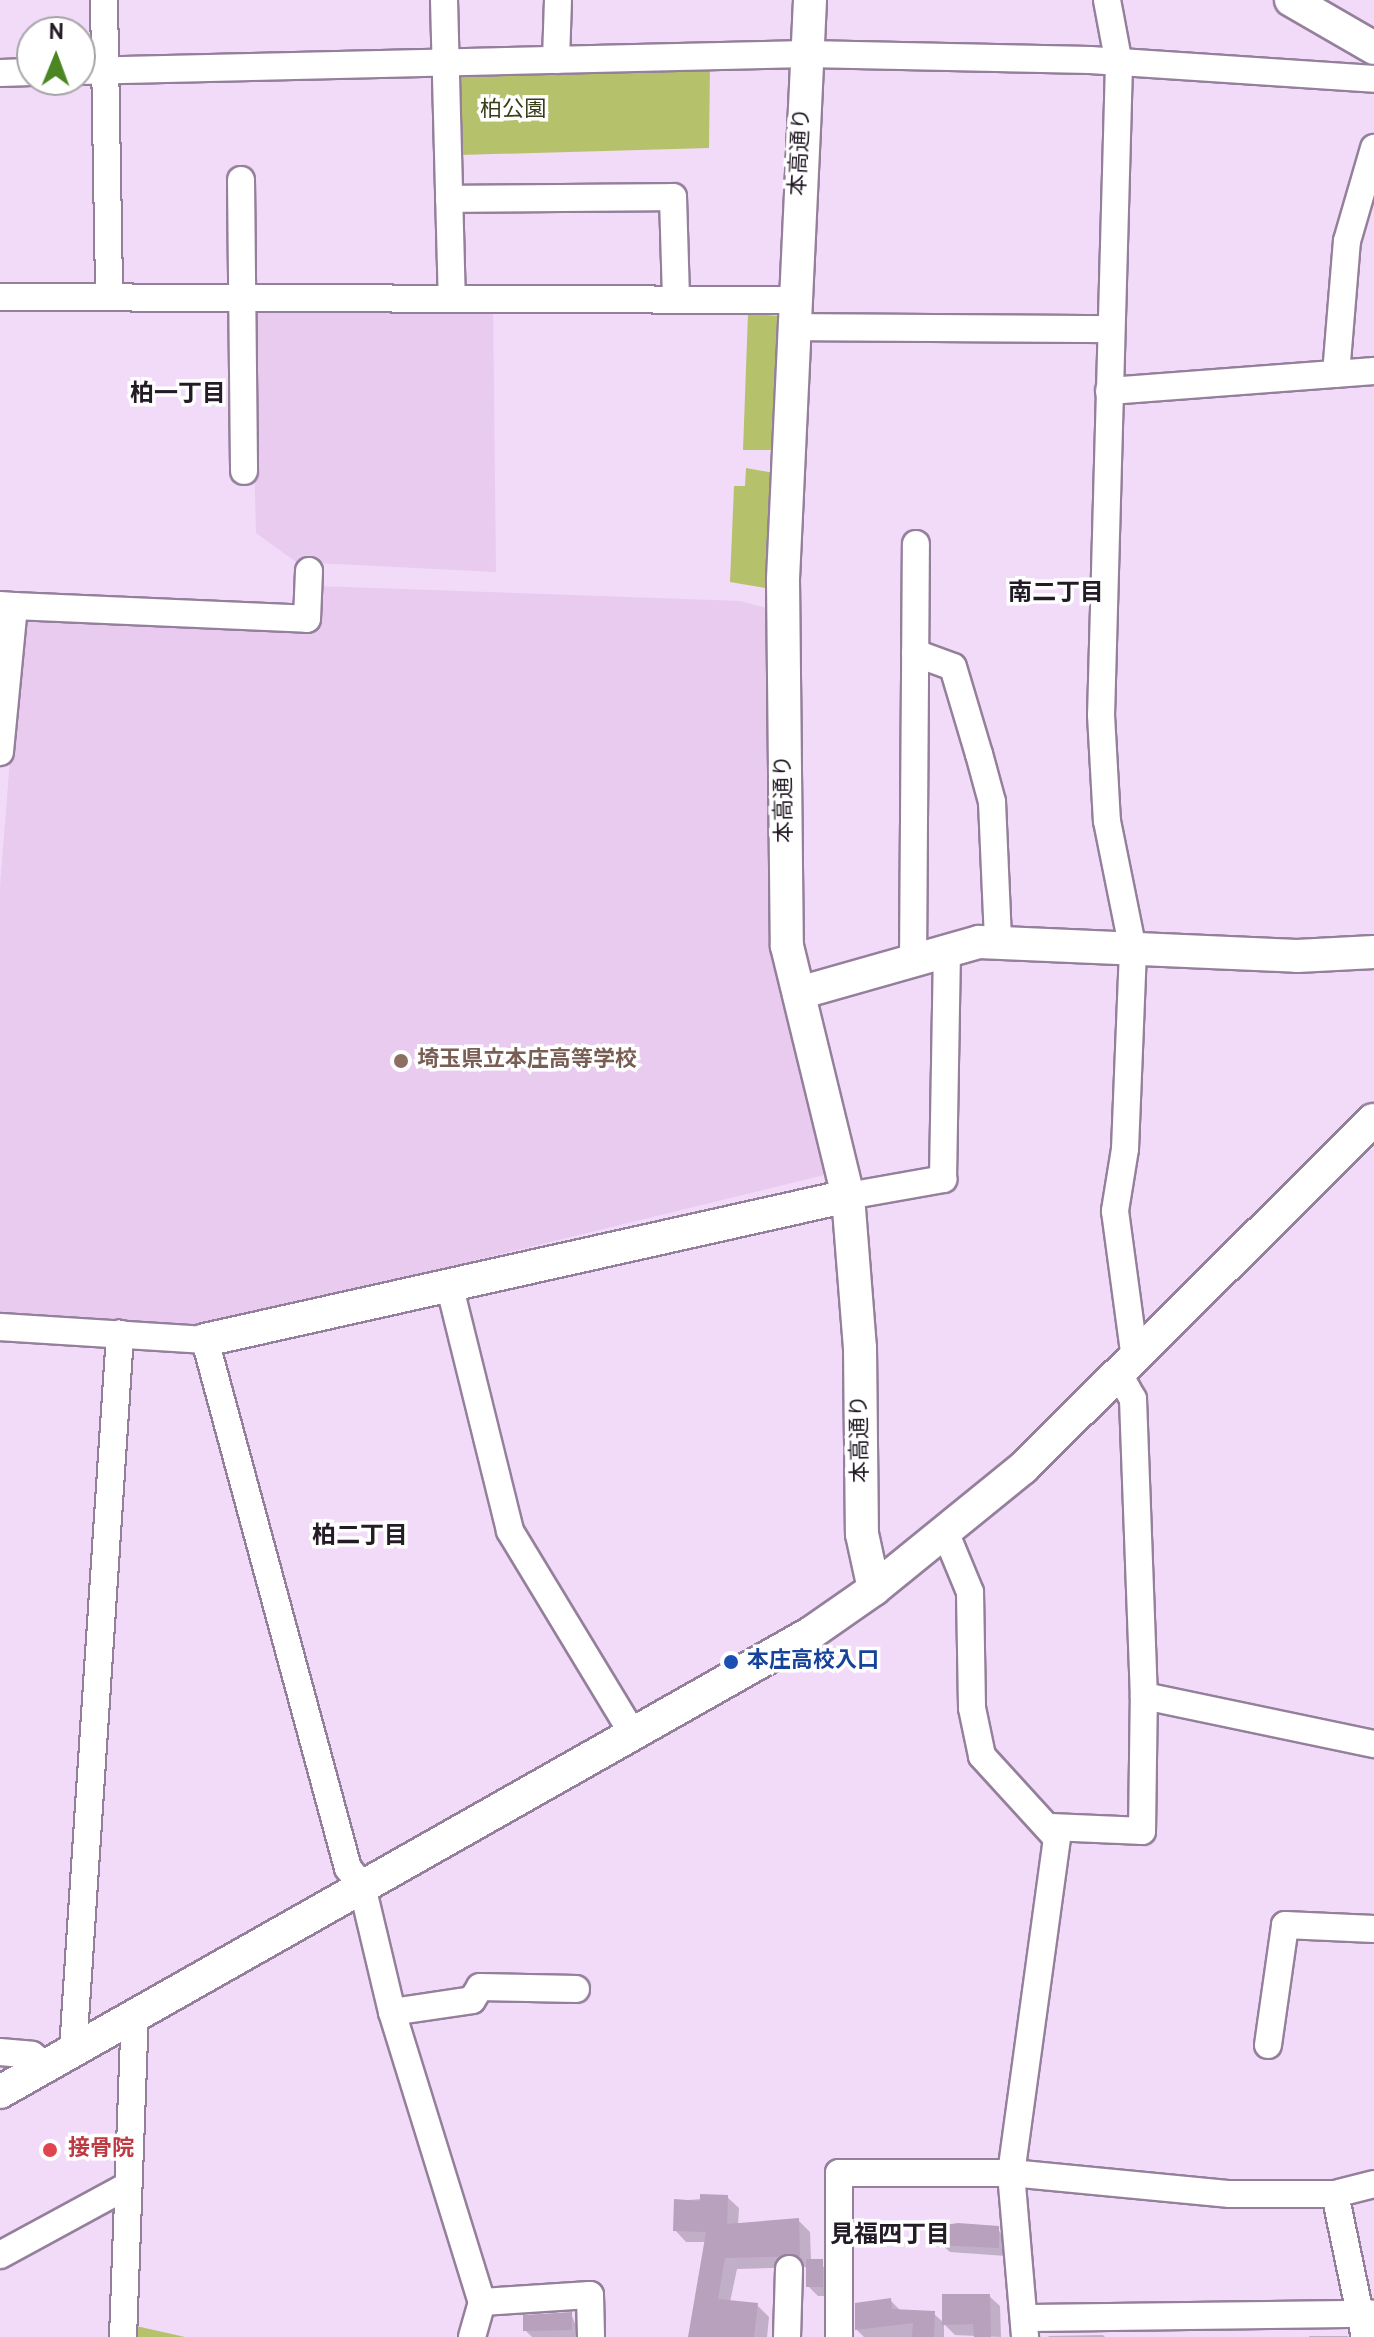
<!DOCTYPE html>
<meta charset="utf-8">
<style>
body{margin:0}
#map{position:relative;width:1374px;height:2337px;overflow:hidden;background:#f2daf9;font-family:Overpass,"Noto Sans JP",sans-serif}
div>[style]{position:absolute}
.built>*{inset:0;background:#e8cbef}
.green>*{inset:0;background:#b5c16b}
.shadow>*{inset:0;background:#0003}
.building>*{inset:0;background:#b7a1bd}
.roads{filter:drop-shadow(2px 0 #95809b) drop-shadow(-2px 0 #95809b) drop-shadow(0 2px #95809b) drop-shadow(0 -2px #95809b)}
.minor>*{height:26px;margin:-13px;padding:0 13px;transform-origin:13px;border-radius:13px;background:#fff}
.tertiary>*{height:32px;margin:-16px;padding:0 16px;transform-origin:16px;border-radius:16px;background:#fff}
.dots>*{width:22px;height:22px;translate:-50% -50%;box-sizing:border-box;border:4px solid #fff;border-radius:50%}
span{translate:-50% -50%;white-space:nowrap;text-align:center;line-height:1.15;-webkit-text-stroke:7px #fff;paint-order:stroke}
.park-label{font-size:22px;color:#393e19}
.street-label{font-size:22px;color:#231b25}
.education-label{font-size:22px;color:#785e54;font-weight:700}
.left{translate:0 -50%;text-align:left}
.transit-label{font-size:22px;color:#164399;font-weight:700}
.health-label{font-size:22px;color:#be3a42;font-weight:700}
.neighbourhood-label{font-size:24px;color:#231b25;font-weight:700}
.north{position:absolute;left:16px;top:16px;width:80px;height:80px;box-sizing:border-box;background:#fff;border:2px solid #a7a4a8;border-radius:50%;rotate:1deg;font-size:22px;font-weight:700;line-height:32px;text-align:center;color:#231b25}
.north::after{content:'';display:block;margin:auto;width:28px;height:36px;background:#4b8623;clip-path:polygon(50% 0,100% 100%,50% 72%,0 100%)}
</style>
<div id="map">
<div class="built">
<div style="clip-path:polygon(250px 305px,493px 305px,496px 572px,296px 562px,256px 533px)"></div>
<div style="clip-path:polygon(316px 586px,741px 601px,773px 610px,774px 948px,828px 1174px,199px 1328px,0 1313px,0 887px,21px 619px,315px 624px)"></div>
</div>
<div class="green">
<div style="clip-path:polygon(710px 64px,709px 148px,459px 155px,457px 77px,464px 69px)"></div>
<div style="clip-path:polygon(748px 314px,782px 316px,777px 450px,743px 450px)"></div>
<div style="clip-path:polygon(746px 468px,774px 473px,771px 589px,730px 582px,734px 486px,745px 486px)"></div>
<div style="clip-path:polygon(136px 2326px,185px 2337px,136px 2337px)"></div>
</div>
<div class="shadow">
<div style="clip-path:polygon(727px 2197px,739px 2208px,738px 2225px,798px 2220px,810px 2232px,811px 2261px,832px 2271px,832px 2296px,818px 2296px,808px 2286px,808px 2267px,737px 2269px,730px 2302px,757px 2305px,769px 2317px,767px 2337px,692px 2337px,706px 2242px,686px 2242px,675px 2230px,676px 2201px)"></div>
<div style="clip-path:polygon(999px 2231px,1007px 2239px,1006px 2256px,950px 2252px,941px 2244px)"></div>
<div style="clip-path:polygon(989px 2296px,1000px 2306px,1001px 2337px,955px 2335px,944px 2324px,944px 2337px,864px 2337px,857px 2330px,890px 2300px,901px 2311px,934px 2314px,944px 2323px)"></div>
<div style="clip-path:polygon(571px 2314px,581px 2337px,532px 2337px,525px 2330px)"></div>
<div style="clip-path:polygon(1103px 2335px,1105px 2337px,1049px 2337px,1048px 2336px)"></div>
<div style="clip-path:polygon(1309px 2336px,1347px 2336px,1349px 2337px,1309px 2337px)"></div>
</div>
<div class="building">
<div style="clip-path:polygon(700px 2194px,728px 2195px,727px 2224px,799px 2218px,800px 2256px,725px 2258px,718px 2299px,758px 2303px,754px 2337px,688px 2337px,706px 2232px,673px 2231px,674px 2199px,700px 2201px)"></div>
<div style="clip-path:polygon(958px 2223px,999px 2226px,999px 2248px,939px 2245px,938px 2226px)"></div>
<div style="clip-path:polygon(806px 2259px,823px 2259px,823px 2287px,806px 2287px)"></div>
<div style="clip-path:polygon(942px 2294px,990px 2294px,991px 2337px,974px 2337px,973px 2324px,942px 2325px)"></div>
<div style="clip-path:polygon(891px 2298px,892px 2309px,935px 2311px,934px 2337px,912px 2337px,913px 2323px,855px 2330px,855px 2303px)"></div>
<div style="clip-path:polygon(572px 2312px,572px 2330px,523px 2331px,523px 2315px)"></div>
</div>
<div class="roads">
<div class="minor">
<div style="left:104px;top:0;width:297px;rotate:89deg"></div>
<div style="left:444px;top:0;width:296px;rotate:88.5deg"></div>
<div style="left:1107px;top:0;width:65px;rotate:79.4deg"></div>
<div style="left:1119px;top:64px;width:651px;rotate:91.58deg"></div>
<div style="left:1101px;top:715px;width:106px;rotate:86.8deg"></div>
<div style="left:1107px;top:821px;width:132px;rotate:78.6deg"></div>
<div style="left:1133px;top:950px;width:199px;rotate:92.3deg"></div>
<div style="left:1125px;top:1149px;width:63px;rotate:99.2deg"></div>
<div style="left:1115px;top:1211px;width:149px;rotate:82.3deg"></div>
<div style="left:556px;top:60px;width:60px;rotate:-88.1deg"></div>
<div style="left:80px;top:71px;width:727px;rotate:-1.34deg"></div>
<div style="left:807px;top:54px;width:283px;rotate:1.2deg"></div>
<div style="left:1090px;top:60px;width:285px;rotate:3.8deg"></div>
<div style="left:0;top:73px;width:32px;rotate:-2deg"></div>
<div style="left:241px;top:180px;width:291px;rotate:89.4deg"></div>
<div style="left:449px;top:199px;width:224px;rotate:-0.5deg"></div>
<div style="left:673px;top:197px;width:102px;rotate:88.3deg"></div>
<div style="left:0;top:297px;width:792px;rotate:0.22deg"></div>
<div style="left:792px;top:327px;width:319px;rotate:0.4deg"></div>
<div style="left:1336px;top:374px;width:133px;rotate:-85.3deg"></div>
<div style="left:1347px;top:241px;width:97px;rotate:-73.8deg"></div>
<div style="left:1109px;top:391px;width:266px;rotate:-4.3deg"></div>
<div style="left:0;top:605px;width:14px;rotate:4deg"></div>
<div style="left:14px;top:606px;width:147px;rotate:95.5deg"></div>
<div style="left:14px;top:606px;width:293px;rotate:2.5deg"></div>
<div style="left:307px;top:619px;width:48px;rotate:-87.6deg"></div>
<div style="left:915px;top:653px;width:40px;rotate:20.2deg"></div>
<div style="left:953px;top:667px;width:91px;rotate:73.4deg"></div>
<div style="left:979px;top:754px;width:50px;rotate:74.8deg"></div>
<div style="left:992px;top:802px;width:140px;rotate:87.5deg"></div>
<div style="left:913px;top:963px;width:419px;rotate:-89.6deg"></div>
<div style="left:848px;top:1196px;width:97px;rotate:-10.1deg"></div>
<div style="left:943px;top:1179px;width:225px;rotate:-89deg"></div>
<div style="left:449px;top:1284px;width:254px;rotate:76.1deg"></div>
<div style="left:510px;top:1531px;width:237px;rotate:58.8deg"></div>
<div style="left:0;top:1327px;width:205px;rotate:3.6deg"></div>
<div style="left:205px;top:1340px;width:547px;rotate:74.85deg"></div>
<div style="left:348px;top:1868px;width:23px;rotate:52deg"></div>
<div style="left:362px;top:1886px;width:130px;rotate:76.6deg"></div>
<div style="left:392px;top:2012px;width:304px;rotate:72.8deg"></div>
<div style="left:482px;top:2302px;width:36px;rotate:106deg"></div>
<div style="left:1119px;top:1374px;width:29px;rotate:61deg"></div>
<div style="left:1133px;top:1399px;width:297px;rotate:87.9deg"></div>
<div style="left:1144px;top:1696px;width:235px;rotate:11.8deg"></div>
<div style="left:946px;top:1534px;width:63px;rotate:67.5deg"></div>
<div style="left:970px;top:1592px;width:116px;rotate:89deg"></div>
<div style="left:972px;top:1708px;width:49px;rotate:78.2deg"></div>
<div style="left:982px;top:1756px;width:111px;rotate:47.6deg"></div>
<div style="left:1057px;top:1838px;width:338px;rotate:97.8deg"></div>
<div style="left:1011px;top:2173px;width:165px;rotate:85.1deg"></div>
<div style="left:1052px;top:1827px;width:90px;rotate:2.5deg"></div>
<div style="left:1142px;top:1831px;width:135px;rotate:-89.2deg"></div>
<div style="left:392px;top:2012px;width:81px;rotate:-8.5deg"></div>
<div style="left:472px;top:2000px;width:15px;rotate:-58deg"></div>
<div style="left:480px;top:1987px;width:96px;rotate:1.2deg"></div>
<div style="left:1268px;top:2045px;width:121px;rotate:-81.9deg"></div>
<div style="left:1285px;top:1925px;width:89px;rotate:2.6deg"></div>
<div style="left:73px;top:2050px;width:718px;rotate:-86.24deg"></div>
<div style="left:0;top:2052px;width:32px;rotate:5deg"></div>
<div style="left:32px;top:2055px;width:18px;rotate:38deg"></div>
<div style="left:1335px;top:2194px;width:146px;rotate:78.2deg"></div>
<div style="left:0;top:2255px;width:145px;rotate:-28.5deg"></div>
<div style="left:482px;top:2302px;width:108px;rotate:-3.7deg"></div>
<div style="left:590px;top:2295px;width:42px;rotate:88.6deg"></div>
<div style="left:1024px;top:2318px;width:350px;rotate:-0.7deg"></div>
<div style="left:123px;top:2337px;width:320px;rotate:-87.9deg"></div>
<div style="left:787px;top:2337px;width:68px;rotate:-88.3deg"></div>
<div style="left:839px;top:2337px;width:164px;rotate:-90deg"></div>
<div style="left:839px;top:2173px;width:172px"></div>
<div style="left:1011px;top:2173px;width:220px;rotate:5.5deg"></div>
<div style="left:1230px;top:2194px;width:105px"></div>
<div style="left:1335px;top:2194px;width:40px;rotate:-14.4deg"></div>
</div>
<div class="tertiary">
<div style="left:810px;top:0;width:581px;rotate:92.67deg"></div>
<div style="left:783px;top:580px;width:366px;rotate:89.4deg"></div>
<div style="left:787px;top:946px;width:257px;rotate:76.3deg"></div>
<div style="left:848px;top:1196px;width:152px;rotate:85.5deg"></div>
<div style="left:860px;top:1348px;width:186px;rotate:89.4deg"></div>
<div style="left:862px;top:1534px;width:56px;rotate:77.7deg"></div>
<div style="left:1291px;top:0;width:96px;rotate:30deg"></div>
<div style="left:799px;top:993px;width:187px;rotate:-15.8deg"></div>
<div style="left:979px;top:942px;width:318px;rotate:2.5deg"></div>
<div style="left:1297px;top:956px;width:77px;rotate:-3deg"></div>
<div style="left:205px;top:1340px;width:659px;rotate:-12.62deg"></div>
<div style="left:0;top:2092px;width:932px;rotate:-29.51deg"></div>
<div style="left:811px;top:1633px;width:77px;rotate:-34.9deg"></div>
<div style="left:874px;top:1589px;width:192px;rotate:-39.1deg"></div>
<div style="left:1023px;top:1468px;width:494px;rotate:-44.8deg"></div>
</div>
</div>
<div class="dots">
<div style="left:401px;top:1061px;background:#8d6e63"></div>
<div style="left:731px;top:1662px;background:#1a4fb4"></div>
<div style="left:50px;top:2150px;background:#e0444e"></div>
</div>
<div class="park-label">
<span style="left:513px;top:111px">柏公園</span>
</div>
<div class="street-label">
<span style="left:801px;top:152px;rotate:-87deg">本高通り</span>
<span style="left:785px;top:799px;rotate:-91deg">本高通り</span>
<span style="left:861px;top:1439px;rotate:-91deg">本高通り</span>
</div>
<div class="education-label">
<span class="left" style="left:417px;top:1061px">埼玉県立本庄高等学校</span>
</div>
<div class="transit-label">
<span class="left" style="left:747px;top:1662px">本庄高校入口</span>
</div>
<div class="health-label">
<span class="left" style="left:68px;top:2150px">接骨院</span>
</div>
<div class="neighbourhood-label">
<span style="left:178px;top:396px">柏一丁目</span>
<span style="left:1056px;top:595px">南二丁目</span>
<span style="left:360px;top:1538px">柏二丁目</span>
<span style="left:890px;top:2237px">見福四丁目</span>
</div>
<div class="north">N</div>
</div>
